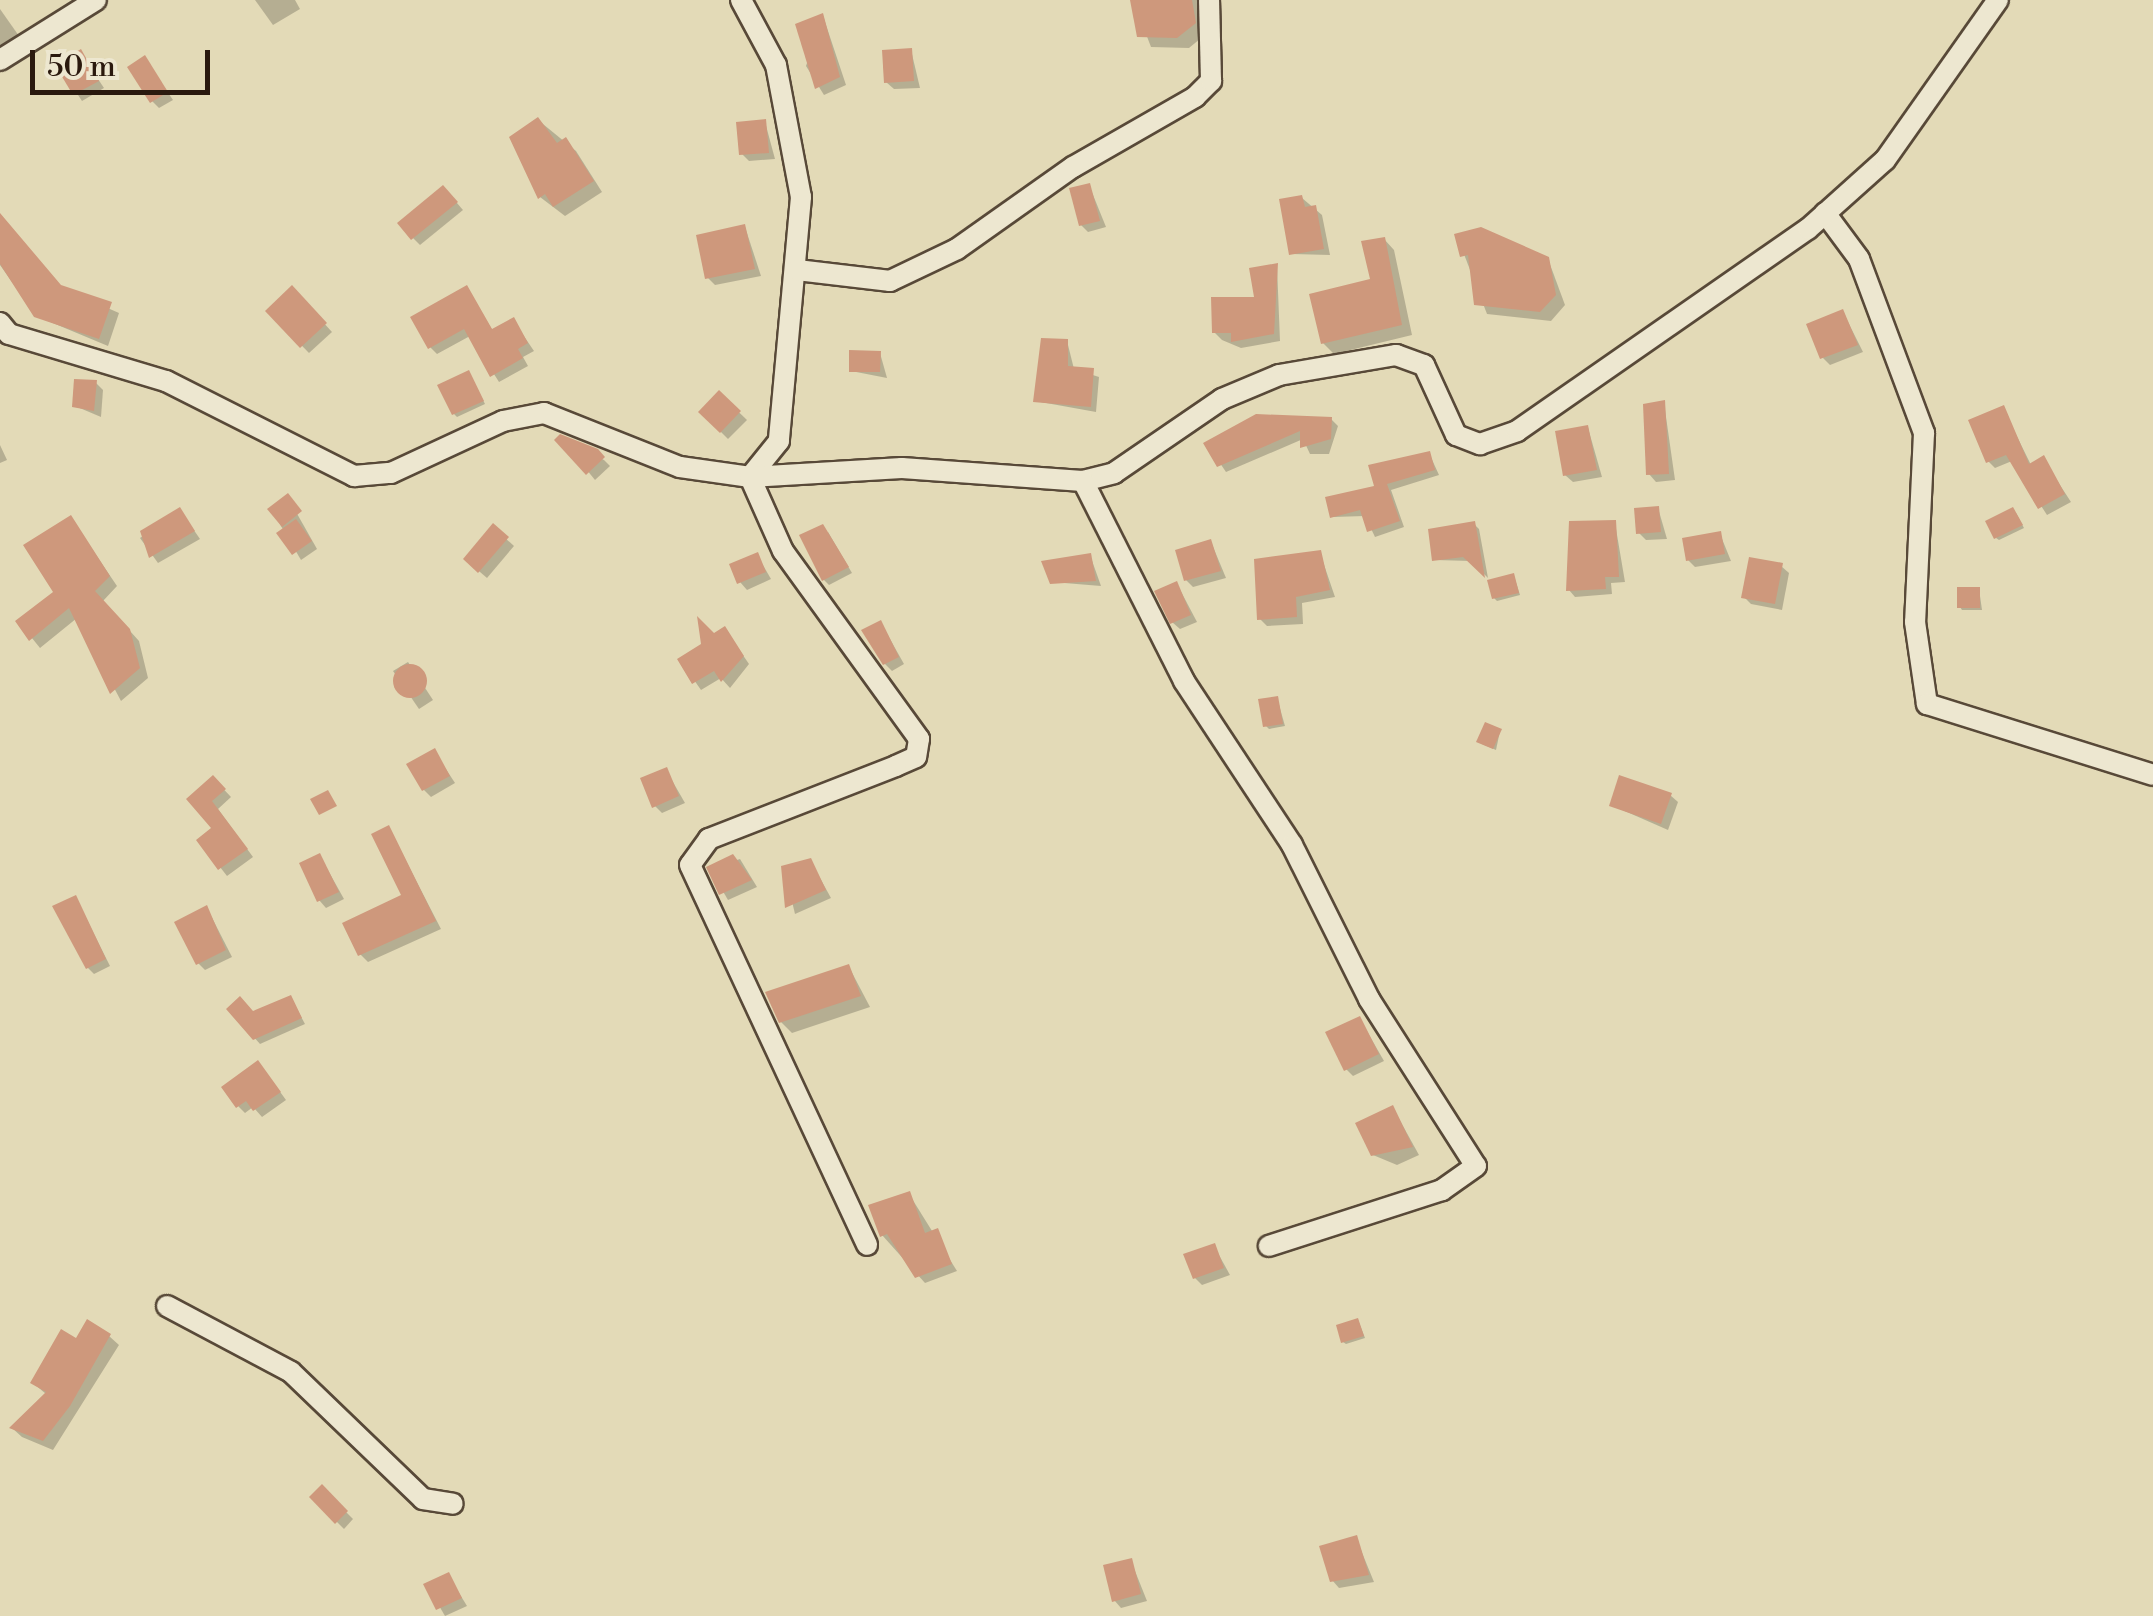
<!DOCTYPE html>
<style>
body{margin:0}
#map{position:relative;width:2153px;height:1616px;overflow:hidden;background:#e3dab7;font-family:"Libre Bodoni",serif}
div>[style]{position:absolute}
.shadow>*{inset:0;background:#0003}
.building>*{inset:0;background:#ce987c}
.round{border-radius:50%}
.roads{filter:drop-shadow(2px 0 #584938) drop-shadow(-2px 0 #584938) drop-shadow(0 2px #584938) drop-shadow(0 -2px #584938)}
.street>*{height:20px;margin:-10px;padding:0 10px;transform-origin:10px;border-radius:10px;background:#ede7d0}
span{translate:-50% -50%;white-space:nowrap;text-align:center;line-height:1.15;-webkit-text-stroke:9px #ede7d0;paint-order:stroke}
.scale{position:absolute;left:30px;top:50px;width:180px;height:45px;box-sizing:border-box;border:5px solid #2a190e;border-top:0;padding-left:12px;font-size:30px;line-height:35px;white-space:nowrap;color:#2a190e;-webkit-text-stroke:8px #ede7d0;paint-order:stroke}
</style>
<div id="map">
<div class="shadow">
<div style="clip-path:polygon(255px 0,295px 0,300px 9px,273px 25px)"></div>
<div style="clip-path:polygon(1133px 0,1200px 0,1206px 34px,1189px 48px,1151px 47px)"></div>
<div style="clip-path:polygon(0 9px,19px 36px,0 47px)"></div>
<div style="clip-path:polygon(823px 16px,846px 85px,824px 95px,806px 66px)"></div>
<div style="clip-path:polygon(911px 50px,920px 88px,894px 89px,886px 82px)"></div>
<div style="clip-path:polygon(80px 52px,104px 88px,82px 101px,58px 65px)"></div>
<div style="clip-path:polygon(145px 59px,173px 100px,159px 108px,152px 101px)"></div>
<div style="clip-path:polygon(538px 120px,576px 151px,602px 192px,565px 216px,540px 197px)"></div>
<div style="clip-path:polygon(765px 122px,775px 159px,749px 161px,742px 154px)"></div>
<div style="clip-path:polygon(1089px 185px,1106px 227px,1088px 232px,1081px 225px)"></div>
<div style="clip-path:polygon(450px 195px,463px 210px,420px 245px,413px 238px)"></div>
<div style="clip-path:polygon(1302px 198px,1322px 215px,1330px 255px,1292px 254px)"></div>
<div style="clip-path:polygon(0 215px,62px 288px,119px 313px,108px 346px,36px 316px,0 265px)"></div>
<div style="clip-path:polygon(745px 227px,761px 276px,715px 285px,708px 278px)"></div>
<div style="clip-path:polygon(1457px 236px,1548px 259px,1565px 305px,1551px 321px,1487px 314px)"></div>
<div style="clip-path:polygon(1384px 239px,1394px 250px,1412px 335px,1334px 354px,1323px 343px,1372px 281px)"></div>
<div style="clip-path:polygon(1277px 266px,1280px 341px,1241px 348px,1222px 340px,1214px 332px,1256px 299px)"></div>
<div style="clip-path:polygon(292px 288px,332px 332px,309px 353px,268px 311px)"></div>
<div style="clip-path:polygon(466px 288px,493px 331px,513px 320px,534px 351px,523px 357px,528px 366px,499px 382px,470px 336px,437px 354px,430px 347px)"></div>
<div style="clip-path:polygon(1843px 312px,1863px 352px,1830px 365px,1823px 358px)"></div>
<div style="clip-path:polygon(1067px 341px,1074px 369px,1099px 377px,1096px 412px,1035px 401px)"></div>
<div style="clip-path:polygon(880px 353px,887px 378px,851px 371px)"></div>
<div style="clip-path:polygon(471px 376px,485px 404px,457px 417px,454px 414px)"></div>
<div style="clip-path:polygon(96px 383px,103px 390px,101px 417px,75px 406px)"></div>
<div style="clip-path:polygon(719px 393px,747px 420px,728px 439px,701px 412px)"></div>
<div style="clip-path:polygon(1664px 403px,1675px 480px,1656px 482px,1649px 474px)"></div>
<div style="clip-path:polygon(2003px 408px,2031px 465px,2043px 459px,2071px 502px,2047px 515px,2012px 461px,1995px 468px,1988px 461px)"></div>
<div style="clip-path:polygon(1331px 419px,1338px 426px,1329px 454px,1310px 454px,1303px 439px,1226px 472px,1207px 444px)"></div>
<div style="clip-path:polygon(1588px 428px,1602px 477px,1573px 482px,1565px 475px)"></div>
<div style="clip-path:polygon(560px 437px,604px 460px,610px 466px,595px 480px)"></div>
<div style="clip-path:polygon(0 445px,7px 460px,0 463px)"></div>
<div style="clip-path:polygon(1429px 453px,1439px 475px,1391px 490px,1404px 527px,1375px 537px,1365px 516px,1333px 517px)"></div>
<div style="clip-path:polygon(287px 496px,317px 549px,301px 560px,271px 509px)"></div>
<div style="clip-path:polygon(1658px 508px,1667px 539px,1646px 540px,1639px 533px)"></div>
<div style="clip-path:polygon(180px 510px,200px 539px,158px 563px,140px 538px)"></div>
<div style="clip-path:polygon(2016px 513px,2024px 528px,1999px 540px,1996px 538px)"></div>
<div style="clip-path:polygon(71px 518px,117px 586px,103px 601px,139px 641px,148px 678px,121px 701px,77px 618px,40px 648px,19px 622px,56px 592px)"></div>
<div style="clip-path:polygon(1615px 523px,1625px 582px,1611px 583px,1612px 594px,1575px 597px,1569px 590px)"></div>
<div style="clip-path:polygon(1474px 524px,1479px 529px,1488px 578px,1471px 561px,1435px 560px)"></div>
<div style="clip-path:polygon(493px 527px,514px 546px,487px 578px,473px 566px)"></div>
<div style="clip-path:polygon(828px 532px,852px 573px,829px 585px,824px 580px)"></div>
<div style="clip-path:polygon(1720px 534px,1731px 561px,1695px 567px,1688px 560px)"></div>
<div style="clip-path:polygon(1211px 542px,1226px 578px,1193px 587px,1186px 580px)"></div>
<div style="clip-path:polygon(1320px 553px,1335px 597px,1302px 603px,1303px 624px,1267px 626px,1260px 619px)"></div>
<div style="clip-path:polygon(757px 555px,771px 579px,747px 590px,740px 582px)"></div>
<div style="clip-path:polygon(1090px 555px,1101px 586px,1052px 582px)"></div>
<div style="clip-path:polygon(1781px 566px,1789px 573px,1782px 610px,1751px 604px,1744px 597px)"></div>
<div style="clip-path:polygon(1514px 576px,1520px 595px,1497px 601px,1494px 598px)"></div>
<div style="clip-path:polygon(1177px 584px,1197px 622px,1180px 629px,1172px 622px)"></div>
<div style="clip-path:polygon(1979px 589px,1982px 610px,1962px 610px,1960px 607px)"></div>
<div style="clip-path:polygon(881px 623px,904px 664px,892px 671px,885px 664px)"></div>
<div style="clip-path:polygon(725px 629px,749px 664px,730px 688px,721px 678px,701px 690px,680px 660px)"></div>
<div style="clip-path:polygon(408px 662px,433px 700px,419px 709px,393px 671px)"></div>
<div style="clip-path:polygon(1277px 698px,1285px 726px,1269px 729px,1266px 726px)"></div>
<div style="clip-path:polygon(1500px 731px,1496px 750px,1482px 744px)"></div>
<div style="clip-path:polygon(434px 751px,455px 783px,431px 797px,424px 790px)"></div>
<div style="clip-path:polygon(666px 770px,685px 803px,662px 813px,655px 806px)"></div>
<div style="clip-path:polygon(213px 778px,231px 797px,218px 809px,253px 857px,227px 876px,199px 840px,215px 829px,189px 799px)"></div>
<div style="clip-path:polygon(1670px 795px,1678px 802px,1668px 830px,1611px 805px)"></div>
<div style="clip-path:polygon(389px 828px,441px 929px,368px 962px,360px 954px,404px 896px)"></div>
<div style="clip-path:polygon(320px 856px,344px 899px,326px 908px,319px 900px)"></div>
<div style="clip-path:polygon(740px 859px,757px 887px,728px 900px,710px 869px)"></div>
<div style="clip-path:polygon(810px 860px,831px 898px,795px 914px,784px 868px)"></div>
<div style="clip-path:polygon(76px 898px,110px 966px,94px 974px,88px 968px)"></div>
<div style="clip-path:polygon(207px 908px,232px 957px,205px 970px,198px 963px)"></div>
<div style="clip-path:polygon(849px 967px,870px 1007px,792px 1033px,781px 1022px)"></div>
<div style="clip-path:polygon(291px 998px,305px 1024px,260px 1044px,229px 1009px,253px 1014px)"></div>
<div style="clip-path:polygon(1360px 1019px,1384px 1061px,1353px 1076px,1346px 1069px)"></div>
<div style="clip-path:polygon(265px 1071px,286px 1100px,262px 1117px,253px 1107px,245px 1113px,238px 1106px)"></div>
<div style="clip-path:polygon(1393px 1108px,1419px 1155px,1397px 1165px,1373px 1155px)"></div>
<div style="clip-path:polygon(909px 1194px,957px 1271px,925px 1283px,882px 1235px)"></div>
<div style="clip-path:polygon(1214px 1246px,1230px 1275px,1202px 1285px,1195px 1278px)"></div>
<div style="clip-path:polygon(1358px 1320px,1365px 1338px,1346px 1344px,1343px 1342px)"></div>
<div style="clip-path:polygon(109px 1336px,119px 1345px,53px 1450px,22px 1437px,12px 1428px,46px 1394px,33px 1383px,77px 1341px)"></div>
<div style="clip-path:polygon(322px 1488px,353px 1519px,344px 1529px,312px 1497px)"></div>
<div style="clip-path:polygon(1356px 1538px,1374px 1582px,1339px 1588px,1332px 1580px)"></div>
<div style="clip-path:polygon(1131px 1561px,1147px 1601px,1121px 1608px,1114px 1600px)"></div>
<div style="clip-path:polygon(448px 1575px,467px 1606px,445px 1616px,427px 1585px)"></div>
</div>
<div class="building">
<div style="clip-path:polygon(1130px 0,1192px 0,1196px 23px,1177px 38px,1137px 37px)"></div>
<div style="clip-path:polygon(823px 13px,840px 77px,815px 89px,795px 24px)"></div>
<div style="clip-path:polygon(912px 48px,914px 81px,884px 83px,882px 50px)"></div>
<div style="clip-path:polygon(81px 49px,99px 81px,73px 95px,55px 65px)"></div>
<div style="clip-path:polygon(145px 55px,168px 92px,150px 103px,127px 67px)"></div>
<div style="clip-path:polygon(538px 117px,557px 143px,566px 137px,594px 181px,553px 207px,545px 194px,538px 199px,509px 137px)"></div>
<div style="clip-path:polygon(766px 119px,769px 153px,739px 155px,736px 122px)"></div>
<div style="clip-path:polygon(1090px 183px,1100px 221px,1079px 226px,1069px 188px)"></div>
<div style="clip-path:polygon(443px 185px,458px 202px,411px 240px,397px 223px)"></div>
<div style="clip-path:polygon(1302px 195px,1305px 207px,1316px 205px,1324px 249px,1289px 255px,1279px 199px)"></div>
<div style="clip-path:polygon(0 213px,61px 285px,112px 302px,99px 339px,34px 317px,0 264px)"></div>
<div style="clip-path:polygon(745px 224px,755px 269px,705px 279px,696px 235px)"></div>
<div style="clip-path:polygon(1481px 227px,1549px 257px,1556px 295px,1540px 312px,1474px 305px,1468px 255px,1460px 257px,1454px 234px)"></div>
<div style="clip-path:polygon(1385px 237px,1402px 325px,1321px 344px,1309px 294px,1370px 279px,1361px 241px)"></div>
<div style="clip-path:polygon(1278px 263px,1274px 334px,1231px 342px,1231px 333px,1212px 333px,1211px 297px,1254px 297px,1249px 268px)"></div>
<div style="clip-path:polygon(292px 285px,327px 323px,300px 348px,265px 311px)"></div>
<div style="clip-path:polygon(467px 285px,492px 329px,514px 317px,528px 343px,518px 349px,523px 358px,490px 377px,464px 329px,428px 349px,410px 317px)"></div>
<div style="clip-path:polygon(1843px 309px,1858px 345px,1820px 359px,1806px 324px)"></div>
<div style="clip-path:polygon(1041px 338px,1068px 339px,1068px 366px,1094px 368px,1091px 407px,1033px 402px)"></div>
<div style="clip-path:polygon(849px 350px,881px 351px,880px 372px,849px 372px)"></div>
<div style="clip-path:polygon(469px 370px,484px 401px,452px 415px,437px 385px)"></div>
<div style="clip-path:polygon(74px 379px,97px 380px,94px 411px,72px 407px)"></div>
<div style="clip-path:polygon(719px 390px,741px 411px,720px 433px,698px 412px)"></div>
<div style="clip-path:polygon(1665px 400px,1669px 474px,1646px 475px,1643px 404px)"></div>
<div style="clip-path:polygon(2004px 405px,2029px 464px,2044px 455px,2065px 494px,2038px 509px,2006px 455px,1986px 463px,1968px 420px)"></div>
<div style="clip-path:polygon(1256px 414px,1332px 417px,1331px 439px,1300px 448px,1300px 431px,1217px 467px,1203px 443px)"></div>
<div style="clip-path:polygon(1588px 425px,1597px 470px,1563px 476px,1555px 431px)"></div>
<div style="clip-path:polygon(560px 434px,598px 449px,605px 457px,586px 475px,554px 440px)"></div>
<div style="clip-path:polygon(1430px 451px,1435px 470px,1387px 484px,1400px 521px,1367px 532px,1360px 510px,1330px 518px,1325px 497px,1374px 486px,1368px 465px)"></div>
<div style="clip-path:polygon(288px 493px,302px 511px,282px 527px,267px 509px)"></div>
<div style="clip-path:polygon(1659px 506px,1661px 532px,1636px 534px,1634px 508px)"></div>
<div style="clip-path:polygon(180px 507px,195px 531px,149px 558px,140px 531px)"></div>
<div style="clip-path:polygon(2013px 507px,2023px 525px,1994px 539px,1985px 521px)"></div>
<div style="clip-path:polygon(71px 515px,110px 576px,95px 591px,130px 629px,140px 668px,110px 694px,69px 608px,29px 641px,15px 621px,53px 592px,23px 545px)"></div>
<div style="clip-path:polygon(296px 519px,312px 541px,292px 555px,276px 533px)"></div>
<div style="clip-path:polygon(1616px 520px,1619px 577px,1605px 577px,1606px 589px,1566px 591px,1569px 521px)"></div>
<div style="clip-path:polygon(1475px 521px,1485px 578px,1463px 557px,1432px 561px,1428px 529px)"></div>
<div style="clip-path:polygon(493px 523px,509px 537px,478px 573px,463px 559px)"></div>
<div style="clip-path:polygon(823px 524px,849px 567px,822px 581px,799px 535px)"></div>
<div style="clip-path:polygon(1721px 531px,1725px 554px,1686px 561px,1682px 538px)"></div>
<div style="clip-path:polygon(1211px 539px,1221px 571px,1184px 581px,1175px 550px)"></div>
<div style="clip-path:polygon(1321px 550px,1330px 590px,1296px 597px,1297px 617px,1257px 620px,1254px 559px)"></div>
<div style="clip-path:polygon(758px 552px,766px 572px,737px 584px,729px 564px)"></div>
<div style="clip-path:polygon(1091px 553px,1096px 581px,1050px 584px,1041px 561px)"></div>
<div style="clip-path:polygon(1749px 557px,1783px 563px,1775px 604px,1741px 598px)"></div>
<div style="clip-path:polygon(1514px 573px,1519px 593px,1492px 599px,1487px 580px)"></div>
<div style="clip-path:polygon(1177px 581px,1191px 615px,1170px 624px,1154px 591px)"></div>
<div style="clip-path:polygon(1957px 587px,1980px 587px,1980px 608px,1957px 608px)"></div>
<div style="clip-path:polygon(697px 616px,714px 633px,725px 626px,744px 656px,721px 682px,714px 671px,692px 684px,677px 659px,701px 644px)"></div>
<div style="clip-path:polygon(881px 620px,899px 657px,883px 665px,861px 630px)"></div>
<div class="round" style="left:393px;top:664px;width:34px;height:34px"></div>
<div style="clip-path:polygon(1278px 696px,1283px 724px,1263px 727px,1258px 699px)"></div>
<div style="clip-path:polygon(1485px 722px,1502px 729px,1493px 749px,1476px 742px)"></div>
<div style="clip-path:polygon(435px 748px,450px 776px,422px 791px,406px 764px)"></div>
<div style="clip-path:polygon(667px 767px,679px 796px,652px 808px,640px 778px)"></div>
<div style="clip-path:polygon(213px 775px,226px 789px,212px 801px,248px 849px,218px 870px,196px 840px,211px 828px,186px 799px)"></div>
<div style="clip-path:polygon(1619px 775px,1672px 793px,1661px 824px,1609px 806px)"></div>
<div style="clip-path:polygon(328px 790px,337px 806px,319px 815px,310px 799px)"></div>
<div style="clip-path:polygon(389px 825px,436px 921px,358px 956px,342px 923px,401px 895px,371px 834px)"></div>
<div style="clip-path:polygon(320px 853px,339px 892px,317px 902px,299px 863px)"></div>
<div style="clip-path:polygon(733px 854px,752px 880px,719px 895px,706px 867px)"></div>
<div style="clip-path:polygon(811px 858px,826px 890px,785px 908px,781px 866px)"></div>
<div style="clip-path:polygon(76px 895px,106px 959px,86px 969px,52px 906px)"></div>
<div style="clip-path:polygon(207px 905px,226px 950px,196px 965px,174px 922px)"></div>
<div style="clip-path:polygon(849px 964px,861px 996px,779px 1023px,765px 992px)"></div>
<div style="clip-path:polygon(291px 995px,302px 1018px,253px 1040px,226px 1009px,240px 996px,253px 1011px)"></div>
<div style="clip-path:polygon(1360px 1016px,1379px 1054px,1344px 1071px,1325px 1032px)"></div>
<div style="clip-path:polygon(258px 1060px,281px 1092px,253px 1111px,246px 1101px,236px 1108px,221px 1087px)"></div>
<div style="clip-path:polygon(1393px 1105px,1413px 1147px,1371px 1156px,1355px 1123px)"></div>
<div style="clip-path:polygon(910px 1191px,925px 1233px,938px 1228px,952px 1264px,915px 1278px,887px 1234px,880px 1237px,868px 1205px)"></div>
<div style="clip-path:polygon(1215px 1243px,1224px 1268px,1193px 1279px,1183px 1254px)"></div>
<div style="clip-path:polygon(1358px 1318px,1364px 1336px,1341px 1343px,1336px 1325px)"></div>
<div style="clip-path:polygon(87px 1319px,111px 1334px,70px 1406px,43px 1441px,9px 1428px,46px 1392px,30px 1383px,61px 1329px,76px 1338px)"></div>
<div style="clip-path:polygon(322px 1484px,348px 1511px,335px 1524px,309px 1497px)"></div>
<div style="clip-path:polygon(1357px 1535px,1369px 1575px,1330px 1582px,1319px 1546px)"></div>
<div style="clip-path:polygon(1132px 1558px,1141px 1594px,1112px 1602px,1103px 1565px)"></div>
<div style="clip-path:polygon(449px 1572px,462px 1598px,436px 1610px,423px 1584px)"></div>
</div>
<div class="roads">
<div class="street">
<div style="left:741px;top:0;width:74px;rotate:61.7deg"></div>
<div style="left:776px;top:65px;width:134px;rotate:79.3deg"></div>
<div style="left:801px;top:197px;width:245px;rotate:95.2deg"></div>
<div style="left:779px;top:441px;width:46px;rotate:128.9deg"></div>
<div style="left:750px;top:477px;width:81px;rotate:66deg"></div>
<div style="left:783px;top:551px;width:232px;rotate:54.1deg"></div>
<div style="left:919px;top:739px;width:18px;rotate:99deg"></div>
<div style="left:916px;top:757px;width:22px;rotate:156deg"></div>
<div style="left:896px;top:766px;width:201px;rotate:158.7deg"></div>
<div style="left:709px;top:839px;width:32px;rotate:126deg"></div>
<div style="left:690px;top:865px;width:419px;rotate:65deg"></div>
<div style="left:0;top:60px;width:113px;rotate:-32deg"></div>
<div style="left:1825px;top:213px;width:57px;rotate:53.5deg"></div>
<div style="left:1859px;top:259px;width:186px;rotate:69.5deg"></div>
<div style="left:1924px;top:433px;width:189px;rotate:92.7deg"></div>
<div style="left:1915px;top:622px;width:83px;rotate:81.7deg"></div>
<div style="left:1927px;top:704px;width:237px;rotate:17.4deg"></div>
<div style="left:797px;top:270px;width:94px;rotate:6.7deg"></div>
<div style="left:890px;top:281px;width:74px;rotate:-25.5deg"></div>
<div style="left:957px;top:249px;width:142px;rotate:-35.3deg"></div>
<div style="left:1073px;top:167px;width:141px;rotate:-29.8deg"></div>
<div style="left:1195px;top:97px;width:23px;rotate:-45deg"></div>
<div style="left:1211px;top:81px;width:81px;rotate:-91.4deg"></div>
<div style="left:0;top:323px;width:14px;rotate:51deg"></div>
<div style="left:9px;top:334px;width:164px;rotate:16.7deg"></div>
<div style="left:166px;top:381px;width:211px;rotate:26.8deg"></div>
<div style="left:354px;top:476px;width:37px;rotate:-5deg"></div>
<div style="left:391px;top:473px;width:123px;rotate:-24.9deg"></div>
<div style="left:503px;top:421px;width:42px;rotate:-11deg"></div>
<div style="left:544px;top:413px;width:146px;rotate:21.7deg"></div>
<div style="left:680px;top:467px;width:71px;rotate:8.1deg"></div>
<div style="left:750px;top:477px;width:152px;rotate:-3.4deg"></div>
<div style="left:902px;top:468px;width:181px;rotate:4.1deg"></div>
<div style="left:1083px;top:481px;width:32px;rotate:-14deg"></div>
<div style="left:1114px;top:473px;width:131px;rotate:-34.4deg"></div>
<div style="left:1222px;top:399px;width:62px;rotate:-22.8deg"></div>
<div style="left:1279px;top:375px;width:119px;rotate:-9.7deg"></div>
<div style="left:1396px;top:355px;width:30px;rotate:20deg"></div>
<div style="left:1424px;top:365px;width:77px;rotate:65.4deg"></div>
<div style="left:1456px;top:435px;width:26px;rotate:21deg"></div>
<div style="left:1480px;top:444px;width:39px;rotate:-19deg"></div>
<div style="left:1517px;top:431px;width:354px;rotate:-34.8deg"></div>
<div style="left:1808px;top:229px;width:103px;rotate:-41.9deg"></div>
<div style="left:1885px;top:160px;width:196px;rotate:-54.8deg"></div>
<div style="left:1083px;top:481px;width:224px;rotate:63.2deg"></div>
<div style="left:1184px;top:681px;width:196px;rotate:56.6deg"></div>
<div style="left:1292px;top:845px;width:172px;rotate:63.4deg"></div>
<div style="left:1369px;top:999px;width:198px;rotate:57.4deg"></div>
<div style="left:1476px;top:1166px;width:42px;rotate:144.8deg"></div>
<div style="left:1442px;top:1190px;width:182px;rotate:162.1deg"></div>
<div style="left:167px;top:1306px;width:140px;rotate:28deg"></div>
<div style="left:291px;top:1372px;width:183px;rotate:43.9deg"></div>
<div style="left:423px;top:1499px;width:30px;rotate:9deg"></div>
</div>
</div>
<div class="scale">50 m</div>
</div>
